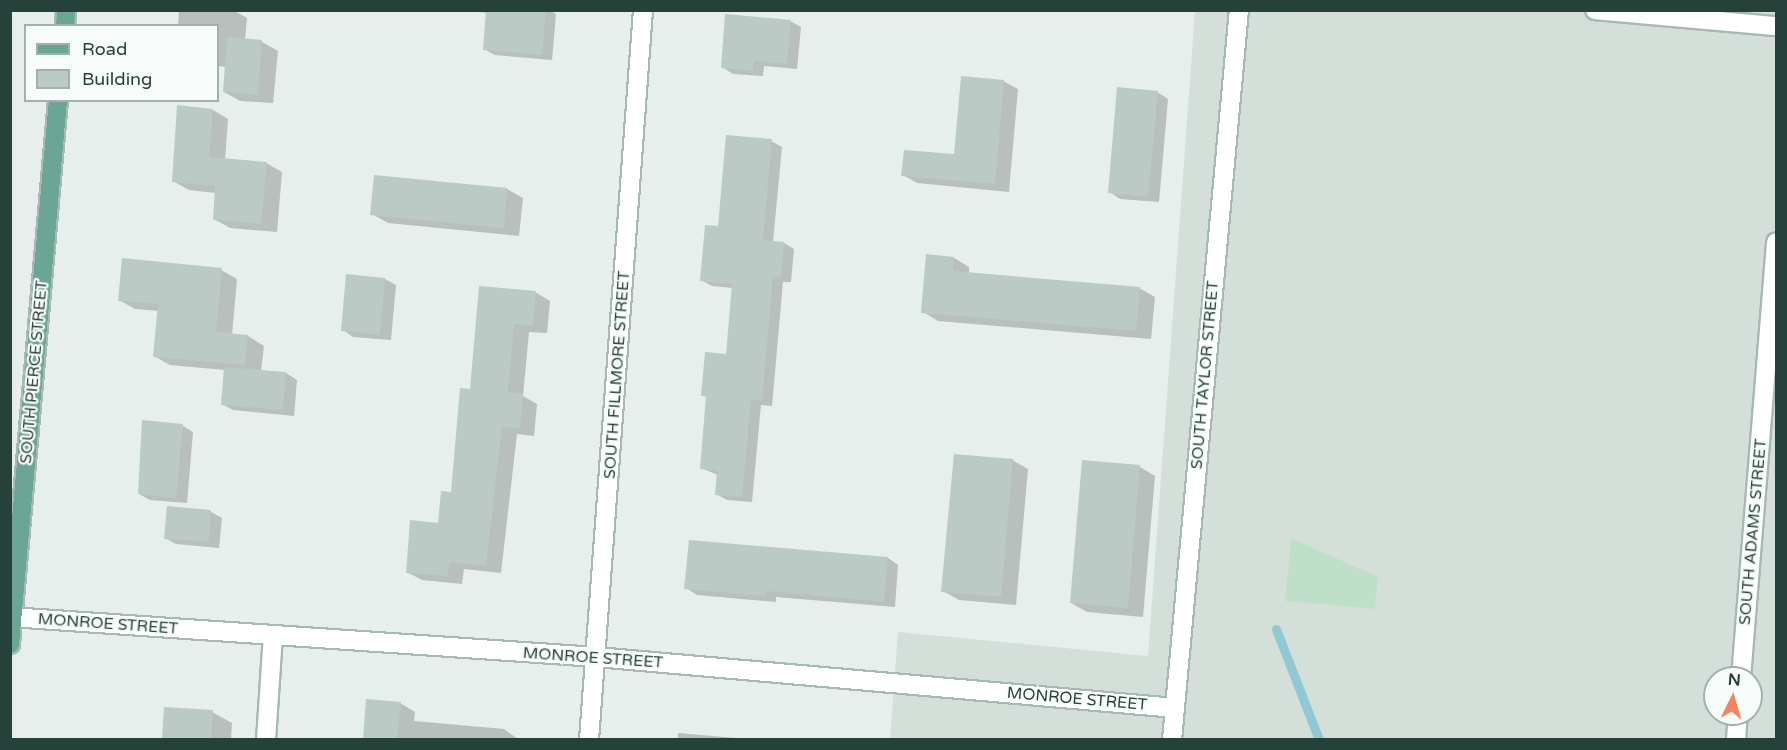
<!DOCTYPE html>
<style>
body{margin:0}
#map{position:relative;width:1787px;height:750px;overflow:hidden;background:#e6efeb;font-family:"Varela Round",sans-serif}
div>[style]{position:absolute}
.built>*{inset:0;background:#d4dfda}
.green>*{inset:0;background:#bfe0c8}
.shadow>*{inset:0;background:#0003}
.stream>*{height:9px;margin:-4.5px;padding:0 4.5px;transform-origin:4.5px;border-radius:4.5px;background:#8ec9d4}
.building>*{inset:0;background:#bbcac4}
.roads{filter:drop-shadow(2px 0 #a8b8b2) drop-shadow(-2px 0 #a8b8b2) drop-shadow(0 2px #a8b8b2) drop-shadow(0 -2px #a8b8b2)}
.minor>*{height:18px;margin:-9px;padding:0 9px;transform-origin:9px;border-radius:9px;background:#fff}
.major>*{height:18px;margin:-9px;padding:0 9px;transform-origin:9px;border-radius:9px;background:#6aa596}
span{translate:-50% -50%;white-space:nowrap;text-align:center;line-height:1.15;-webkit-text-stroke:4.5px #f7fbf9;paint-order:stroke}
.street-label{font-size:16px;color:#24423a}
.frame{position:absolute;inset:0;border:12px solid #24423a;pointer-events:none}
.legend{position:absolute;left:24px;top:24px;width:195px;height:78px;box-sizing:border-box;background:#f7fbf9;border:2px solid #a3b1ad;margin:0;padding:8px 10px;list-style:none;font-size:18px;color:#24423a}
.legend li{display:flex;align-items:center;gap:12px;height:30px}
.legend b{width:30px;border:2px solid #a3b1ad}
.north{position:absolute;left:1703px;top:666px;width:60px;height:60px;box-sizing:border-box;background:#f7fbf9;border:2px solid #a3b1ad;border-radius:50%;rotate:5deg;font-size:16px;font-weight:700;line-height:24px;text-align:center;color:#24423a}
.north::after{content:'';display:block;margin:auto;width:21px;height:27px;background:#f4845f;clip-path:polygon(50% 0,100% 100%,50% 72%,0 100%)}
</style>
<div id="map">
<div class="built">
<div style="clip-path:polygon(evenodd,1195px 11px,1776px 11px,1776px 739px,890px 740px,898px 632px,1148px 656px,1195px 11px,1715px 678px,1751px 678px,1751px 714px,1715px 714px,1715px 678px)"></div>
</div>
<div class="green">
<div style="clip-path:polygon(1291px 538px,1378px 577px,1375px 609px,1285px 601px)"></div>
</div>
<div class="shadow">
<div style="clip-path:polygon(179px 10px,233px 10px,247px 18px,245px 40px,262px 42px,278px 51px,273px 103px,240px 101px,224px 92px,226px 67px,218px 66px,218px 26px,178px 26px)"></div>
<div style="clip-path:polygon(460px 10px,550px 10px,556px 14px,552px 60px,495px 55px,484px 49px,488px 13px)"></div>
<div style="clip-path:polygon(790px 21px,801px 27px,797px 69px,764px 66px,763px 76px,733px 74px,722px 67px)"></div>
<div style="clip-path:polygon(1003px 81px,1018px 89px,1009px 192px,917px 183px,903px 175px,956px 156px)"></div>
<div style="clip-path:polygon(1157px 92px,1168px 99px,1159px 202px,1120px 199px,1110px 192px)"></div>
<div style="clip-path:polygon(213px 110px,228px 119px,225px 160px,266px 163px,282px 172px,277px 232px,230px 228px,214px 219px,216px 193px,189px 190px,173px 181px)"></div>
<div style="clip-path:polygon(771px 141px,782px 147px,773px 242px,784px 243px,794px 249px,791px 282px,783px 282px,772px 406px,761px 405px,752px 502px,727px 500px,716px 494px,718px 475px,701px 468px,707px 398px,703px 395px,727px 356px,733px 288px,712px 286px,701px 280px,720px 227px)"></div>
<div style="clip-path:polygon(375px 177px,507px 189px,523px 198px,519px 236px,388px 223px,372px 214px)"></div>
<div style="clip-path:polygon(954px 258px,969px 267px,969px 273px,1139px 288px,1155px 297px,1151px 339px,938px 321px,923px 312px)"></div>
<div style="clip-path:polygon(221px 270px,237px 279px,232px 335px,248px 336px,264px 346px,261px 371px,286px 373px,297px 380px,294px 416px,233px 410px,222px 404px,225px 370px,170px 365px,154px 356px,159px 311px,135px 309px,119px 300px)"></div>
<div style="clip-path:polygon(347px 276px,385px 279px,396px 285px,391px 340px,353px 337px,343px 330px)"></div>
<div style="clip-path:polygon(480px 288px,535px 292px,550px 301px,547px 333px,529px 332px,523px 396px,537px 404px,534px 436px,517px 434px,501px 573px,464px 569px,462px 584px,422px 580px,407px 572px,440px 524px,453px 494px,471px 391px)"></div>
<div style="clip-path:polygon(183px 426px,193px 432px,187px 503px,150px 500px,139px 494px)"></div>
<div style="clip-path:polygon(1012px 460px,1028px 469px,1016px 605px,959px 600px,943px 591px)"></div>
<div style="clip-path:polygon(1140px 467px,1155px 476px,1143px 617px,1087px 612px,1071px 603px)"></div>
<div style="clip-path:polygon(168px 508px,211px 512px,222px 518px,219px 548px,176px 544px,165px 538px)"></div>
<div style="clip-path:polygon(888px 558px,898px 565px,895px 607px,776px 597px,776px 602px,697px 595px,686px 588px)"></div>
<div style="clip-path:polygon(400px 703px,415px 712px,414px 721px,504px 729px,519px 740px,364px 740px)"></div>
<div style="clip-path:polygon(212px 712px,232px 723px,231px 740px,164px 740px)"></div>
<div style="clip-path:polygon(678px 733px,748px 739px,749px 740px,678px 740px)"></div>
</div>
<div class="stream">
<div style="left:1276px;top:629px;width:119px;rotate:68.8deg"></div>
</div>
<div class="building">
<div style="clip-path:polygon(486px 10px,546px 10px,542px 55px,483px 50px)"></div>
<div style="clip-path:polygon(725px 14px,791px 20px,787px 64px,754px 61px,753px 71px,721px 68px)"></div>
<div style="clip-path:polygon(227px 37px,262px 40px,258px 95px,223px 92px)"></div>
<div style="clip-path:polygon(961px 76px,1004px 80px,995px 184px,901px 176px,904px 150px,954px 154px)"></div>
<div style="clip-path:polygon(1117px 87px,1158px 91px,1148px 197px,1108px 193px)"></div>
<div style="clip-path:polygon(177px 105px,213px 109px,209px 157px,267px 162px,261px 224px,213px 220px,215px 186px,172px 182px)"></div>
<div style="clip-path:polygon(726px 135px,772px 139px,763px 240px,784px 242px,781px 277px,773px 276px,762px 401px,751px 400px,742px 497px,715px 495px,717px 471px,700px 469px,706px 396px,701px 396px,705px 352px,726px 354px,732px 284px,700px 281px,705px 225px,718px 226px)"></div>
<div style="clip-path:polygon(374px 175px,507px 188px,504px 228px,370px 215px)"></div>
<div style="clip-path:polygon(926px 254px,954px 257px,953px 271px,1140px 287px,1136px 331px,921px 313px)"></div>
<div style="clip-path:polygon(122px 258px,222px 268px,216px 332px,248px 335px,245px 365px,153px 357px,158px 304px,118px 301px)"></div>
<div style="clip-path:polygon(346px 274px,385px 278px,380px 335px,341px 331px)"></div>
<div style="clip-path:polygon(479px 286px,536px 291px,533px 326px,514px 324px,508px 392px,523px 394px,520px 428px,502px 427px,486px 566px,449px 562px,448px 576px,406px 573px,410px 520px,438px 523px,441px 491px,451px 492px,460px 388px,470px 389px)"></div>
<div style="clip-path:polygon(224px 367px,286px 372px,283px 410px,221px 405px)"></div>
<div style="clip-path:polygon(142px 420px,183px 424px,176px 498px,138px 494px)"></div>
<div style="clip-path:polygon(954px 454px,1013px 459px,1001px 597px,941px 592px)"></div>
<div style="clip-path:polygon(1082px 460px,1140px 465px,1128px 608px,1070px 603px)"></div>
<div style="clip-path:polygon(167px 506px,211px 510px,209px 542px,164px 539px)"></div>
<div style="clip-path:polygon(689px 540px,888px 557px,884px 602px,766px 591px,765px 596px,684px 589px)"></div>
<div style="clip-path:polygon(366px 699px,401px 702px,397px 740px,363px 740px)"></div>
<div style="clip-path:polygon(164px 707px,213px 710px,211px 740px,162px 740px)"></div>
</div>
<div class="roads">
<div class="minor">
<div style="left:1595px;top:10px;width:182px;rotate:5.1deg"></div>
<div style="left:10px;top:617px;width:587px;rotate:3.9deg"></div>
<div style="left:596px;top:657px;width:581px;rotate:5.03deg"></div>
<div style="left:1741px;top:678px;width:437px;rotate:-85.4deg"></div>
<div style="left:266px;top:740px;width:105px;rotate:-86.2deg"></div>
<div style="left:589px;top:740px;width:732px;rotate:-85.77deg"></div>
<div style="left:1172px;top:740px;width:733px;rotate:-84.76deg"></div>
<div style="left:1736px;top:740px;width:26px;rotate:-86deg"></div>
</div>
<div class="major">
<div style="left:65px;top:26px;width:16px;rotate:-86deg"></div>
<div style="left:10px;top:644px;width:546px;rotate:-84.96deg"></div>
</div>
</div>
<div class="street-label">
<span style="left:34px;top:372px;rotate:-85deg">SOUTH PIERCE STREET</span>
<span style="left:617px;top:375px;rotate:-86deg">SOUTH FILLMORE STREET</span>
<span style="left:1205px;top:375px;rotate:-85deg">SOUTH TAYLOR STREET</span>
<span style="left:1753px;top:532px;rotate:-85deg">SOUTH ADAMS STREET</span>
<span style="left:108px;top:624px;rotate:4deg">MONROE STREET</span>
<span style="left:593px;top:658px;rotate:4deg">MONROE STREET</span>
<span style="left:1077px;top:699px;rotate:5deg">MONROE STREET</span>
</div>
<div class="frame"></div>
<ul class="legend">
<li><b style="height:8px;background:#6aa596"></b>Road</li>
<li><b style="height:16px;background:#bbcac4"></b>Building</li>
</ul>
<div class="north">N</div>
</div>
